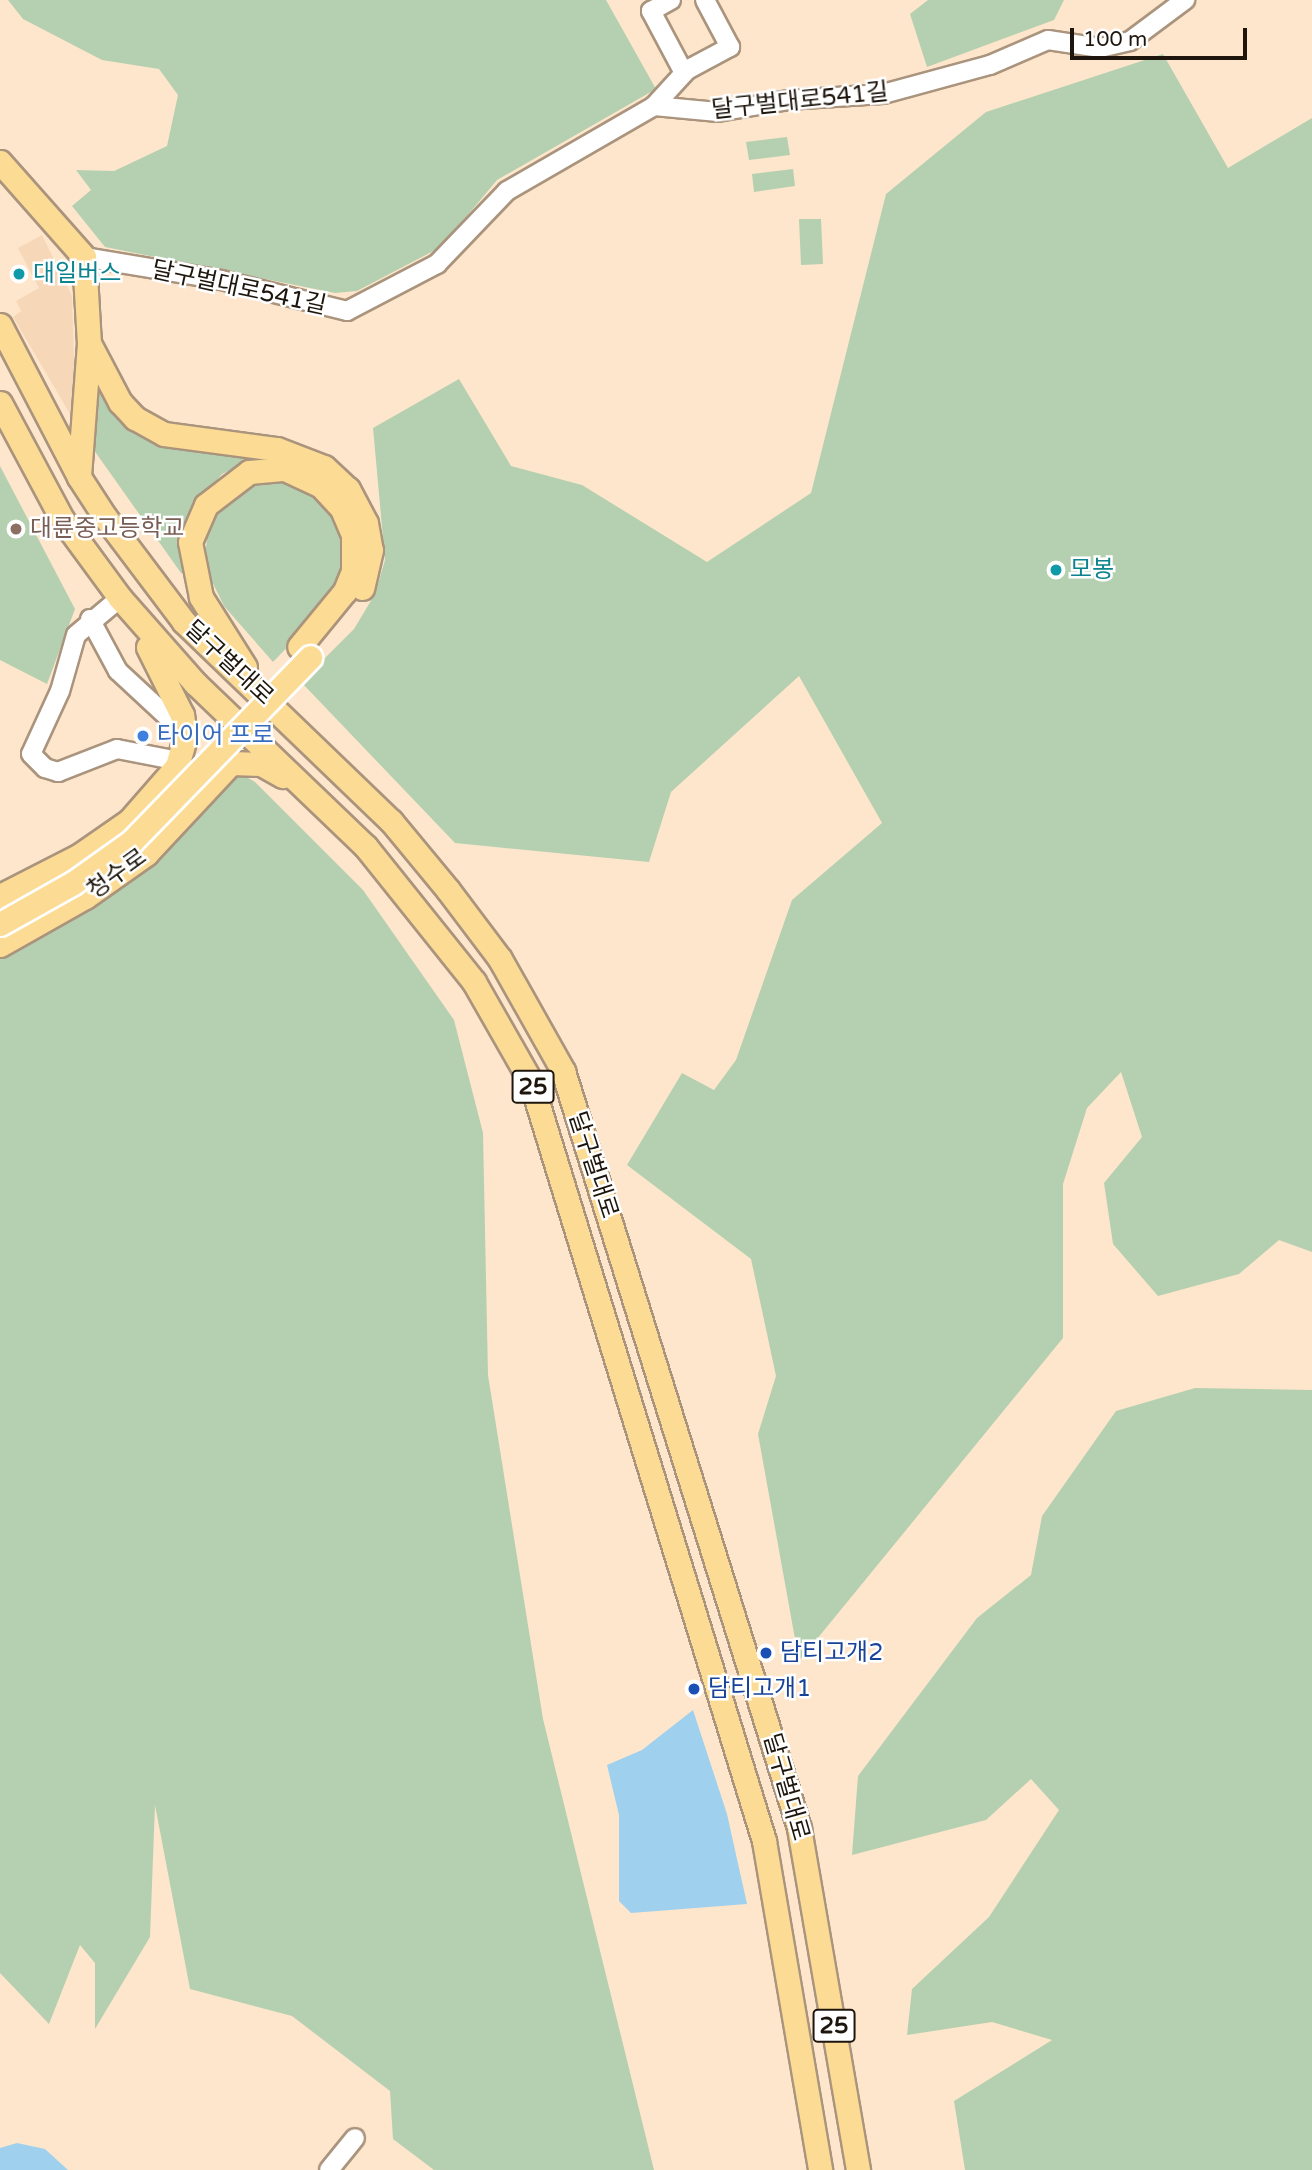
<!DOCTYPE html>
<meta charset="utf-8">
<style>
body{margin:0}
#map{position:relative;width:1312px;height:2170px;overflow:hidden;background:#fee6cc;font-family:"Varela Round","Noto Sans KR",sans-serif}
div>[style]{position:absolute}
.built>*{inset:0;background:#f6d8b9}
.green>*{inset:0;background:#b5d0b0}
.water>*{inset:0;background:#9fd0ed}
.roads{filter:drop-shadow(2px 0 #aa947d) drop-shadow(-2px 0 #aa947d) drop-shadow(0 2px #aa947d) drop-shadow(0 -2px #aa947d)}
.minor>*{height:18px;margin:-9px;padding:0 9px;transform-origin:9px;border-radius:9px;background:#fff}
.major>*{height:23px;margin:-11.5px;padding:0 11.5px;transform-origin:11.5px;border-radius:11.5px;background:#fcdc94}
.bridges{filter:drop-shadow(2px 0 #fff) drop-shadow(-2px 0 #fff) drop-shadow(0 2px #fff) drop-shadow(0 -2px #fff)}
.major-bridge>*{height:23px;margin:-11.5px;padding:0 11.5px;transform-origin:11.5px;border-radius:11.5px;background:#fcdc94}
.dots>*{width:19px;height:19px;translate:-50% -50%;box-sizing:border-box;border:4px solid #fff;border-radius:50%}
span{translate:-50% -50%;white-space:nowrap;text-align:center;line-height:1.15;-webkit-text-stroke:5px #fff;paint-order:stroke}
.shield-label span{padding:2px 5px;background:#fff;border:2px solid;border-radius:5px;-webkit-text-stroke-width:0}
.shield-label{font-size:23px;color:#1e160d;font-weight:700}
.street-label{font-size:24px;color:#1e160d}
.culture-label{font-size:24px;color:#0d838f}
.left{translate:0 -50%;text-align:left}
.education-label{font-size:24px;color:#785e54}
.shop-label{font-size:24px;color:#366cbe}
.transit-label{font-size:24px;color:#164399}
.scale{position:absolute;left:1070px;top:28px;width:177px;height:32px;box-sizing:border-box;border:4px solid #1e160d;border-top:0;padding-left:9px;font-size:21px;line-height:24px;white-space:nowrap;color:#1e160d;-webkit-text-stroke:5px #fff;paint-order:stroke}
</style>
<div id="map">
<div class="built">
<div style="clip-path:polygon(42px 235px,72px 296px,76px 416px,70px 414px,13px 317px,21px 311px,16px 301px,39px 288px,18px 248px)"></div>
</div>
<div class="green">
<div style="clip-path:polygon(8px 0,606px 0,656px 89px,497px 180px,441px 247px,357px 291px,335px 293px,105px 247px,72px 206px,91px 190px,76px 170px,114px 171px,167px 146px,178px 95px,159px 69px,102px 60px,23px 19px)"></div>
<div style="clip-path:polygon(928px 0,1064px 0,1054px 20px,927px 67px,910px 14px)"></div>
<div style="clip-path:polygon(1163px 54px,1228px 168px,1312px 118px,1312px 1252px,1279px 1240px,1239px 1274px,1158px 1296px,1113px 1244px,1104px 1183px,1142px 1137px,1121px 1072px,1087px 1108px,1063px 1184px,1063px 1338px,799px 1661px,758px 1434px,776px 1376px,751px 1259px,627px 1165px,682px 1073px,714px 1090px,736px 1060px,792px 900px,882px 823px,799px 676px,671px 792px,649px 862px,455px 843px,301px 682px,354px 629px,375px 594px,385px 560px,373px 428px,459px 379px,511px 466px,582px 485px,707px 562px,811px 493px,886px 194px,986px 112px)"></div>
<div style="clip-path:polygon(787px 137px,790px 155px,749px 160px,746px 142px)"></div>
<div style="clip-path:polygon(793px 169px,795px 186px,754px 192px,752px 174px)"></div>
<div style="clip-path:polygon(799px 219px,821px 219px,823px 264px,801px 265px)"></div>
<div style="clip-path:polygon(98px 377px,117px 411px,262px 455px,222px 474px,196px 504px,186px 574px,181px 573px,91px 446px)"></div>
<div style="clip-path:polygon(0 466px,75px 609px,47px 684px,0 660px)"></div>
<div style="clip-path:polygon(272px 476px,310px 486px,338px 512px,347px 540px,344px 570px,327px 606px,273px 662px,224px 606px,204px 565px,209px 522px,234px 490px)"></div>
<div style="clip-path:polygon(233px 769px,255px 782px,363px 890px,454px 1020px,483px 1133px,488px 1375px,543px 1719px,654px 2170px,434px 2170px,393px 2139px,390px 2091px,292px 2016px,190px 1989px,155px 1805px,150px 1937px,95px 2029px,95px 1963px,80px 1945px,49px 2024px,0 1973px,0 953px)"></div>
<div style="clip-path:polygon(1195px 1388px,1312px 1390px,1312px 2170px,965px 2170px,954px 2101px,1052px 2040px,992px 2022px,907px 2035px,912px 1989px,989px 1917px,1059px 1810px,1031px 1779px,986px 1820px,852px 1855px,858px 1776px,977px 1618px,1031px 1575px,1042px 1516px,1116px 1411px)"></div>
</div>
<div class="water">
<div style="clip-path:polygon(693px 1710px,727px 1814px,747px 1904px,631px 1913px,619px 1901px,619px 1815px,607px 1765px,642px 1750px)"></div>
<div style="clip-path:polygon(17px 2143px,45px 2149px,68px 2170px,0 2170px,0 2148px)"></div>
</div>
<div class="roads">
<div class="minor">
<div style="left:671px;top:0;width:23px;rotate:151deg"></div>
<div style="left:651px;top:11px;width:70px;rotate:62deg"></div>
<div style="left:654px;top:106px;width:49px;rotate:-47.5deg"></div>
<div style="left:687px;top:70px;width:49px;rotate:-28.1deg"></div>
<div style="left:730px;top:47px;width:53px;rotate:-118deg"></div>
<div style="left:84px;top:257px;width:139px;rotate:9.5deg"></div>
<div style="left:221px;top:280px;width:130px;rotate:13.8deg"></div>
<div style="left:347px;top:311px;width:102px;rotate:-27.6deg"></div>
<div style="left:437px;top:264px;width:101px;rotate:-46.2deg"></div>
<div style="left:507px;top:191px;width:170px;rotate:-30deg"></div>
<div style="left:654px;top:106px;width:64px;rotate:5.4deg"></div>
<div style="left:718px;top:112px;width:71px;rotate:-9.7deg"></div>
<div style="left:788px;top:100px;width:95px;rotate:-3.6deg"></div>
<div style="left:883px;top:94px;width:111px;rotate:-15.2deg"></div>
<div style="left:990px;top:65px;width:63px;rotate:-23.3deg"></div>
<div style="left:1048px;top:40px;width:53px;rotate:8.7deg"></div>
<div style="left:1100px;top:48px;width:31px;rotate:-13deg"></div>
<div style="left:1130px;top:41px;width:69px;rotate:-36.7deg"></div>
<div style="left:120px;top:598px;width:57px;rotate:139.9deg"></div>
<div style="left:76px;top:635px;width:58px;rotate:105.9deg"></div>
<div style="left:60px;top:691px;width:69px;rotate:114.7deg"></div>
<div style="left:31px;top:754px;width:20px;rotate:45deg"></div>
<div style="left:45px;top:768px;width:14px;rotate:17deg"></div>
<div style="left:58px;top:772px;width:63px;rotate:-21.3deg"></div>
<div style="left:117px;top:749px;width:63px;rotate:11deg"></div>
<div style="left:90px;top:619px;width:59px;rotate:61.7deg"></div>
<div style="left:118px;top:671px;width:91px;rotate:42.8deg"></div>
<div style="left:329px;top:2170px;width:41px;rotate:-50.9deg"></div>
</div>
<div class="major">
<div style="left:0;top:162px;width:127px;rotate:48.5deg"></div>
<div style="left:84px;top:257px;width:86px;rotate:86.7deg"></div>
<div style="left:89px;top:343px;width:134px;rotate:94.3deg"></div>
<div style="left:0;top:325px;width:171px;rotate:62.5deg"></div>
<div style="left:79px;top:477px;width:48px;rotate:57deg"></div>
<div style="left:105px;top:517px;width:131px;rotate:53deg"></div>
<div style="left:184px;top:622px;width:287px;rotate:43.9deg"></div>
<div style="left:391px;top:821px;width:89px;rotate:50.4deg"></div>
<div style="left:448px;top:890px;width:86px;rotate:53deg"></div>
<div style="left:500px;top:959px;width:129px;rotate:60.6deg"></div>
<div style="left:563px;top:1071px;width:793px;rotate:72.68deg"></div>
<div style="left:799px;top:1828px;width:347px;rotate:80.2deg"></div>
<div style="left:89px;top:343px;width:67px;rotate:62.3deg"></div>
<div style="left:120px;top:402px;width:22px;rotate:47deg"></div>
<div style="left:135px;top:418px;width:33px;rotate:29deg"></div>
<div style="left:164px;top:434px;width:114px;rotate:7.6deg"></div>
<div style="left:277px;top:449px;width:50px;rotate:21deg"></div>
<div style="left:324px;top:467px;width:33px;rotate:43deg"></div>
<div style="left:348px;top:489px;width:38px;rotate:62deg"></div>
<div style="left:366px;top:523px;width:27px;rotate:80deg"></div>
<div style="left:371px;top:550px;width:39px;rotate:103deg"></div>
<div style="left:0;top:403px;width:132px;rotate:61.9deg"></div>
<div style="left:62px;top:519px;width:98px;rotate:53.7deg"></div>
<div style="left:120px;top:598px;width:113px;rotate:48.6deg"></div>
<div style="left:195px;top:683px;width:237px;rotate:43.8deg"></div>
<div style="left:366px;top:847px;width:173px;rotate:51.3deg"></div>
<div style="left:474px;top:982px;width:115px;rotate:60.3deg"></div>
<div style="left:531px;top:1082px;width:794px;rotate:72.93deg"></div>
<div style="left:764px;top:1841px;width:334px;rotate:80.3deg"></div>
<div style="left:245px;top:667px;width:83px;rotate:-122.2deg"></div>
<div style="left:201px;top:597px;width:56px;rotate:-101.3deg"></div>
<div style="left:190px;top:542px;width:40px;rotate:-66.6deg"></div>
<div style="left:206px;top:505px;width:54px;rotate:-37.5deg"></div>
<div style="left:249px;top:472px;width:36px;rotate:-5deg"></div>
<div style="left:285px;top:469px;width:38px;rotate:25deg"></div>
<div style="left:320px;top:485px;width:33px;rotate:47deg"></div>
<div style="left:342px;top:509px;width:28px;rotate:67deg"></div>
<div style="left:353px;top:535px;width:36px;rotate:90deg"></div>
<div style="left:353px;top:571px;width:22px;rotate:112deg"></div>
<div style="left:345px;top:591px;width:72px;rotate:129.4deg"></div>
<div style="left:0;top:896px;width:90px;rotate:-27.1deg"></div>
<div style="left:80px;top:855px;width:60px;rotate:-34.8deg"></div>
<div style="left:129px;top:821px;width:73px;rotate:-48.9deg"></div>
<div style="left:177px;top:766px;width:29px;rotate:-74deg"></div>
<div style="left:185px;top:738px;width:23px;rotate:-97deg"></div>
<div style="left:182px;top:715px;width:76px;rotate:-116.6deg"></div>
<div style="left:0;top:945px;width:98px;rotate:-29.5deg"></div>
<div style="left:85px;top:897px;width:75px;rotate:-35.2deg"></div>
<div style="left:146px;top:854px;width:125px;rotate:-47deg"></div>
<div style="left:231px;top:763px;width:30px;rotate:2deg"></div>
<div style="left:261px;top:764px;width:25px;rotate:29deg"></div>
</div>
</div>
<div class="bridges">
<div class="major-bridge">
<div style="left:0;top:924px;width:84px;rotate:-29.3deg"></div>
<div style="left:73px;top:883px;width:72px;rotate:-35.4deg"></div>
<div style="left:132px;top:841px;width:256px;rotate:-45.9deg"></div>
</div>
</div>
<div class="dots">
<div style="left:19px;top:274px;background:#0f9aa8"></div>
<div style="left:16px;top:529px;background:#8d6e63"></div>
<div style="left:1056px;top:570px;background:#0f9aa8"></div>
<div style="left:143px;top:736px;background:#3f7fe0"></div>
<div style="left:766px;top:1653px;background:#1a4fb4"></div>
<div style="left:694px;top:1689px;background:#1a4fb4"></div>
</div>
<div class="shield-label">
<span style="left:533px;top:1087px">25</span>
<span style="left:834px;top:2026px">25</span>
</div>
<div class="street-label">
<span style="left:800px;top:101px;rotate:-6deg">달구벌대로541길</span>
<span style="left:239px;top:288px;rotate:12deg">달구벌대로541길</span>
<span style="left:229px;top:663px;rotate:43deg">달구벌대로</span>
<span style="left:117px;top:874px;rotate:-36deg">청수로</span>
<span style="left:593px;top:1165px;rotate:72deg">달구벌대로</span>
<span style="left:786px;top:1787px;rotate:74deg">달구벌대로</span>
</div>
<div class="culture-label">
<span class="left" style="left:33px;top:274px">대일버스</span>
<span class="left" style="left:1070px;top:570px">모봉</span>
</div>
<div class="education-label">
<span class="left" style="left:30px;top:529px">대륜중고등학교</span>
</div>
<div class="shop-label">
<span class="left" style="left:157px;top:736px">타이어 프로</span>
</div>
<div class="transit-label">
<span class="left" style="left:780px;top:1653px">담티고개2</span>
<span class="left" style="left:708px;top:1689px">담티고개1</span>
</div>
<div class="scale">100 m</div>
</div>
